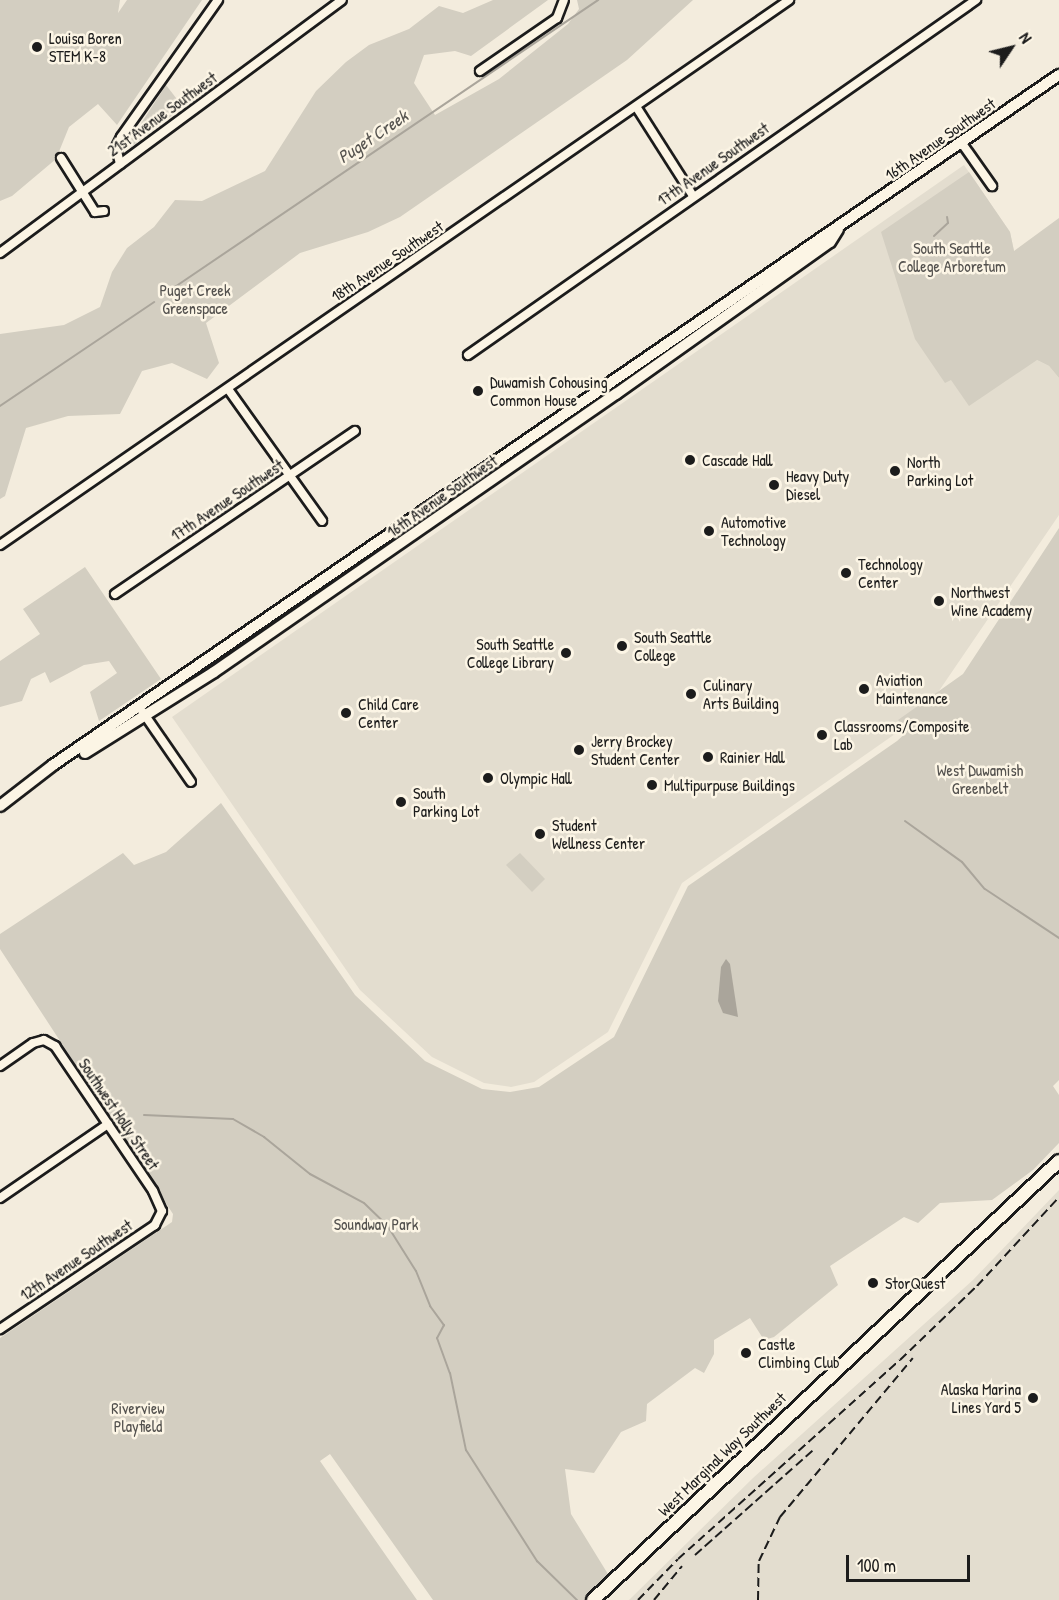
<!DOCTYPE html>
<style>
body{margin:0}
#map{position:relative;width:1059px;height:1600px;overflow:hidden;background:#f3ecdd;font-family:"Patrick Hand",sans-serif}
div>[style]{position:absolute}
.built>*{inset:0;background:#e3ddcf}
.green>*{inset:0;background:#d3cec1}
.water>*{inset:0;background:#aaa59b}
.stream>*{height:2px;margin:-1px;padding:0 1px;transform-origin:1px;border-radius:1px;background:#aaa59b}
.roads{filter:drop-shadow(2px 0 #1c1c1c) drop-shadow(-2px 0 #1c1c1c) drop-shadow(0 2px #1c1c1c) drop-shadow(0 -2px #1c1c1c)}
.minor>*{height:8px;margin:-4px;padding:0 4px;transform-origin:4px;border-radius:4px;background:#fcf5e5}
.tertiary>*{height:10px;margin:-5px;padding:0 5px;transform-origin:5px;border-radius:5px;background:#fcf5e5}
.secondary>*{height:12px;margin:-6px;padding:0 6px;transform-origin:6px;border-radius:6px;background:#fcf5e5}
.rail>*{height:2px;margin-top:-1px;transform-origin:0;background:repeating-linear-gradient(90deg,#1c1c1c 0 9px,transparent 0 13.5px)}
.dots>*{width:16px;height:16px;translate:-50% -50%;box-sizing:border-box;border:3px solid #fcf5e5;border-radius:50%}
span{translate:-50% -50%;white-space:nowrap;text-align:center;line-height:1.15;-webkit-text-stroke:5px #fcf5e5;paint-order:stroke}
.poi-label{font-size:16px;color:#1c1c1c}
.left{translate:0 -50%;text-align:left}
.right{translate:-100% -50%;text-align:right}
.street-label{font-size:16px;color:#1c1c1c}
.park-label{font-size:16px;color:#53514e}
.water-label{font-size:18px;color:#55534f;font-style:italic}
.north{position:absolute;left:981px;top:18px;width:60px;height:60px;-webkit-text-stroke:4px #fcf5e5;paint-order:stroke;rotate:55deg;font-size:16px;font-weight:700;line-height:24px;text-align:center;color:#1c1c1c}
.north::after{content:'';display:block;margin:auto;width:21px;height:27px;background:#1c1c1c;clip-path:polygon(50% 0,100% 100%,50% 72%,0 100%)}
.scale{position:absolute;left:846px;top:1555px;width:124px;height:27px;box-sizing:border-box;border:3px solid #1c1c1c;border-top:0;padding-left:8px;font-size:18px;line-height:21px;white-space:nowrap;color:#1c1c1c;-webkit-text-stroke:4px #fcf5e5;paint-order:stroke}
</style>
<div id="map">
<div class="built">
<div style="clip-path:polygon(964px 165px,1010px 232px,1037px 360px,1049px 366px,1059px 378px,1059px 515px,930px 704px,905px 727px,682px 883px,608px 1032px,534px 1082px,511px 1087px,484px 1083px,432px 1057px,360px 990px,172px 717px)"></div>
<div style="clip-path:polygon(1059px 1190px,1059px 1600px,629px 1600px,753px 1478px,973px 1280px)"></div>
</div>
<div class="green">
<div style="clip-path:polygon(0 0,120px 0,118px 13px,127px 0,202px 0,117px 125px,98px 104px,69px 127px,56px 159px,12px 196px,0 201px)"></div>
<div style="clip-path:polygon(493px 0,548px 0,471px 56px,455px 51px,424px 55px,414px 83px,435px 115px,499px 79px,568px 24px,579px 9px,577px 0,693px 0,627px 60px,400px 217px,368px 232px,300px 253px,206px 323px,219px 363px,207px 379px,172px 363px,142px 371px,120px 414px,68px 416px,26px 428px,5px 496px,0 499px,0 334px,64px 325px,100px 307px,112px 272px,127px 248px,154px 227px,175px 200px,202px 201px,265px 171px,316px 91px,346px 62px,369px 45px,409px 29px,439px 6px,463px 13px)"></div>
<div style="clip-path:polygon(166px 85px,183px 107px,131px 147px,129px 142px)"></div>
<div style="clip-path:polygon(969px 172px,1010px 232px,1014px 251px,1059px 218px,1059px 378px,1049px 366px,1037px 360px,969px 406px,951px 380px,945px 383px,915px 339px,881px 232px)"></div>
<div style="clip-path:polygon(1059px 528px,1059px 1080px,1053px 1086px,1059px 1095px,1059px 1143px,1033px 1170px,992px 1200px,940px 1203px,918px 1223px,904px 1217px,830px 1266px,838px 1285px,774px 1337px,764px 1340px,750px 1318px,714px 1340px,714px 1354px,704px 1373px,695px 1368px,647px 1404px,646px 1421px,621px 1432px,594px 1473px,565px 1469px,571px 1514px,611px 1579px,589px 1600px,433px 1600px,330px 1454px,320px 1461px,417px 1600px,0 1600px,0 1338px,172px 1222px,173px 1214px,0 949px,0 934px,123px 853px,134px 865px,166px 852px,221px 803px,355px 995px,425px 1061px,482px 1089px,510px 1092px,539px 1087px,614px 1037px,688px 886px,897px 741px,907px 732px,898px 720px,963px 674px)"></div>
<div style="clip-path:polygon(85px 567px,161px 679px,99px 721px,90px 692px,117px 673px,109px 661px,84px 665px,50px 683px,45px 672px,31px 679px,22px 701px,0 707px,0 661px,40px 634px,23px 609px)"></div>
<div style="clip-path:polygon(520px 853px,545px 879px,532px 892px,506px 865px)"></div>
</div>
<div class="water">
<div style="clip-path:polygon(726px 959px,730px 964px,738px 1017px,723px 1013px,718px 1001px,721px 967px)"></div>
</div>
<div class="stream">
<div style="left:934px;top:236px;width:19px;rotate:-43deg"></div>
<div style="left:948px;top:223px;width:6px;rotate:-99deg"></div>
<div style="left:163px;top:295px;width:526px;rotate:-34.14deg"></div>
<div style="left:0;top:406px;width:186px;rotate:-34deg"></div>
<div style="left:905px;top:821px;width:70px;rotate:35.7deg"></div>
<div style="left:962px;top:862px;width:35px;rotate:50deg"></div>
<div style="left:985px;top:889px;width:89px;rotate:33.5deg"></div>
<div style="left:144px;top:1115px;width:89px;rotate:2.6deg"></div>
<div style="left:233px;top:1119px;width:36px;rotate:30deg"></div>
<div style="left:264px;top:1137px;width:59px;rotate:38.8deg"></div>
<div style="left:310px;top:1174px;width:61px;rotate:28.2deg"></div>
<div style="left:364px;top:1203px;width:32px;rotate:44deg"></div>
<div style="left:387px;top:1225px;width:54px;rotate:57.8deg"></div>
<div style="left:416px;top:1271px;width:38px;rotate:68deg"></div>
<div style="left:430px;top:1306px;width:24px;rotate:54deg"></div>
<div style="left:444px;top:1325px;width:15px;rotate:118deg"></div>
<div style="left:437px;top:1338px;width:37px;rotate:70deg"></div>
<div style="left:450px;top:1373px;width:79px;rotate:78.3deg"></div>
<div style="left:466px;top:1450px;width:132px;rotate:57.4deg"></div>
<div style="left:537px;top:1561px;width:56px;rotate:44.3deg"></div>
</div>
<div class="roads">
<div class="minor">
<div style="left:480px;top:71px;width:93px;rotate:-34.5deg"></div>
<div style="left:557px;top:18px;width:19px;rotate:-69deg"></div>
<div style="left:637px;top:108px;width:104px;rotate:57.5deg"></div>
<div style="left:961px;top:142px;width:54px;rotate:54.8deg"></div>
<div style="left:61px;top:158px;width:64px;rotate:57.8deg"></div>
<div style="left:95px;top:212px;width:9px;rotate:-6deg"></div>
<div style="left:120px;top:164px;width:17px;rotate:-103deg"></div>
<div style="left:116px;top:147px;width:11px;rotate:-63deg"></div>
<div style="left:121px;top:137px;width:168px;rotate:-54.7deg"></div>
<div style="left:0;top:253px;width:425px;rotate:-36.5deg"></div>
<div style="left:468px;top:355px;width:620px;rotate:-34.95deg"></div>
<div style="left:228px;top:389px;width:162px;rotate:54.5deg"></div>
<div style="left:0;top:545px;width:959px;rotate:-34.63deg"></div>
<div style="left:115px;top:594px;width:290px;rotate:-34.2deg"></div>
<div style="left:142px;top:711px;width:86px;rotate:55.4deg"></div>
<div style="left:0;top:1066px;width:40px;rotate:-34.9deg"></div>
<div style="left:33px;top:1043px;width:11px;rotate:-15deg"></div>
<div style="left:44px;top:1040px;width:13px;rotate:29deg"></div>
<div style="left:55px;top:1046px;width:175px;rotate:55.9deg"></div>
<div style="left:153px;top:1191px;width:22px;rotate:66deg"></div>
<div style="left:162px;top:1211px;width:16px;rotate:117deg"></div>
<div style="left:155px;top:1225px;width:187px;rotate:146.1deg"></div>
<div style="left:0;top:1198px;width:131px;rotate:-34.4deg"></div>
</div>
<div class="tertiary">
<div style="left:85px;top:753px;width:152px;rotate:-32.1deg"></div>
<div style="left:214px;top:672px;width:489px;rotate:-34.7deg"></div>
<div style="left:616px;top:394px;width:262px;rotate:-35.4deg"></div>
<div style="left:830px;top:242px;width:15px;rotate:-58deg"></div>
<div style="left:0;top:806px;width:67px;rotate:-37.7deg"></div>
<div style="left:53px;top:765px;width:1220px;rotate:-34.45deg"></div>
</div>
<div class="secondary">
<div style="left:593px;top:1600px;width:640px;rotate:-43.29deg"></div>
</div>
</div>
<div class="rail">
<div style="left:695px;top:1555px;width:157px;rotate:-41.6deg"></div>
<div style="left:638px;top:1600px;width:57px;rotate:-45.7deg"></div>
<div style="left:678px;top:1559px;width:298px;rotate:-41.9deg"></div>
<div style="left:900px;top:1360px;width:107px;rotate:-43.9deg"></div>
<div style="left:977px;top:1286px;width:121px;rotate:-47.3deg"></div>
<div style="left:654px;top:1600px;width:44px;rotate:-50.5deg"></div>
<div style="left:758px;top:1600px;width:39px;rotate:-89deg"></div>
<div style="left:759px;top:1561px;width:49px;rotate:-64.5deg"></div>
<div style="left:780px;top:1517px;width:207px;rotate:-50.1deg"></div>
</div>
<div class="dots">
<div style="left:37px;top:47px;background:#1c1c1c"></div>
<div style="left:478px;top:391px;background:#1c1c1c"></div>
<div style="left:690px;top:460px;background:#1c1c1c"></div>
<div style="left:895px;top:471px;background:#1c1c1c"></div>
<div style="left:774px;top:485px;background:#1c1c1c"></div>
<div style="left:709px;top:531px;background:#1c1c1c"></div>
<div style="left:846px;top:573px;background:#1c1c1c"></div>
<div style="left:939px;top:601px;background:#1c1c1c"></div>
<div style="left:622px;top:646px;background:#1c1c1c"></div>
<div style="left:566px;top:653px;background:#1c1c1c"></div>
<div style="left:864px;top:689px;background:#1c1c1c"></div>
<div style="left:691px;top:694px;background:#1c1c1c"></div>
<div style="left:346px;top:713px;background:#1c1c1c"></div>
<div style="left:822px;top:735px;background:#1c1c1c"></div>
<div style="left:579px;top:750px;background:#1c1c1c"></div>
<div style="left:708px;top:757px;background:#1c1c1c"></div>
<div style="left:488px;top:778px;background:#1c1c1c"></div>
<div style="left:652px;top:785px;background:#1c1c1c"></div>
<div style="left:401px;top:802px;background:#1c1c1c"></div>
<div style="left:540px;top:834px;background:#1c1c1c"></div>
<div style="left:873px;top:1283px;background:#1c1c1c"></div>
<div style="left:746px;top:1353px;background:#1c1c1c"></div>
<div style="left:1033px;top:1398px;background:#1c1c1c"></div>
</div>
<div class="poi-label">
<span class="left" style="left:49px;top:47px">Louisa Boren<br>STEM K-8</span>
<span class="left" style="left:490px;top:391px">Duwamish Cohousing<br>Common House</span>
<span class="left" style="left:702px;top:460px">Cascade Hall</span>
<span class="left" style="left:907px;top:471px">North<br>Parking Lot</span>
<span class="left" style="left:786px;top:485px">Heavy Duty<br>Diesel</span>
<span class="left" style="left:721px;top:531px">Automotive<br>Technology</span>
<span class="left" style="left:858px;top:573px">Technology<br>Center</span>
<span class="left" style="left:951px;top:601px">Northwest<br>Wine Academy</span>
<span class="left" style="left:634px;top:646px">South Seattle<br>College</span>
<span class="right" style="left:554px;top:653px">South Seattle<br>College Library</span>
<span class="left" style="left:876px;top:689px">Aviation<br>Maintenance</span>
<span class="left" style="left:703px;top:694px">Culinary<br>Arts Building</span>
<span class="left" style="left:358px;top:713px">Child Care<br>Center</span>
<span class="left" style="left:834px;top:735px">Classrooms/Composite<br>Lab</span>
<span class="left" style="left:591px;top:750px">Jerry Brockey<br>Student Center</span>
<span class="left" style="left:720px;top:757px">Rainier Hall</span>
<span class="left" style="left:500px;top:778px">Olympic Hall</span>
<span class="left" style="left:664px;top:785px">Multipurpuse Buildings</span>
<span class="left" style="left:413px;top:802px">South<br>Parking Lot</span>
<span class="left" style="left:552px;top:834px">Student<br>Wellness Center</span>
<span class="left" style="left:885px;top:1283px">StorQuest</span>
<span class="left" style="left:758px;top:1353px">Castle<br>Climbing Club</span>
<span class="right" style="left:1021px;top:1398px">Alaska Marina<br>Lines Yard 5</span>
</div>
<div class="street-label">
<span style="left:162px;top:114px;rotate:-36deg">21st Avenue Southwest</span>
<span style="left:940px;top:139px;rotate:-35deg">16th Avenue Southwest</span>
<span style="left:713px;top:164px;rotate:-35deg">17th Avenue Southwest</span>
<span style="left:387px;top:261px;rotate:-34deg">18th Avenue Southwest</span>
<span style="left:442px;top:496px;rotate:-35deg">16th Avenue Southwest</span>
<span style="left:227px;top:500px;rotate:-34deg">17th Avenue Southwest</span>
<span style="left:119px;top:1114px;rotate:56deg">Southwest Holly Street</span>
<span style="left:76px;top:1260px;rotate:-34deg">12th Avenue Southwest</span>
<span style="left:722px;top:1454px;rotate:-44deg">West Marginal Way Southwest</span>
</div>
<div class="park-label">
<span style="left:952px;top:257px">South Seattle<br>College Arboretum</span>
<span style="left:195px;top:299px">Puget Creek<br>Greenspace</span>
<span style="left:980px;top:779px">West Duwamish<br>Greenbelt</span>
<span style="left:376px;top:1224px">Soundway Park</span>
<span style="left:138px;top:1417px">Riverview<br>Playfield</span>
</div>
<div class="water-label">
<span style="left:373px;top:137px;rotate:-34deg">Puget Creek</span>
</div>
<div class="north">N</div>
<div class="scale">100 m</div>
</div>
